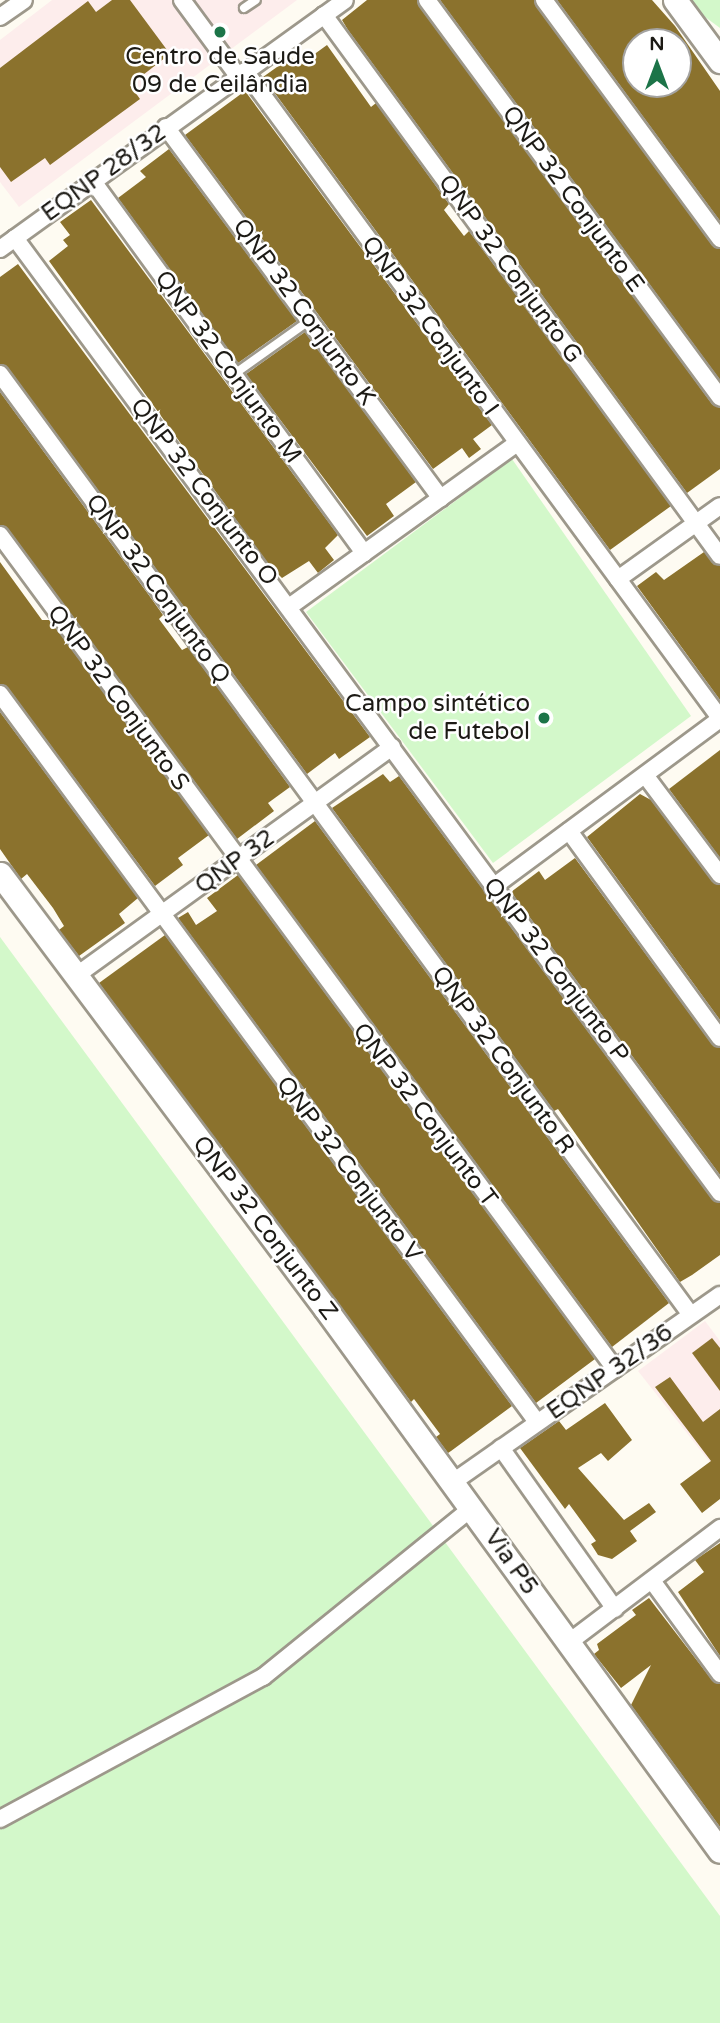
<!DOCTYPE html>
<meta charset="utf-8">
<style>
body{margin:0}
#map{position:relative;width:720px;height:2023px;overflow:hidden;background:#fefbf2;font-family:"Varela Round",sans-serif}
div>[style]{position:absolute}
.education>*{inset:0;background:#fdedec}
.green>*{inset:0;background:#d3f8ca}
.building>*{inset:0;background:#8b722d}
.roads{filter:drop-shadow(2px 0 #9d988b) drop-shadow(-2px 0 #9d988b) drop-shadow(0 2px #9d988b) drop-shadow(0 -2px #9d988b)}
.lane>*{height:8px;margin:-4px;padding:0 4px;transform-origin:4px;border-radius:4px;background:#fff}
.street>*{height:16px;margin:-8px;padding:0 8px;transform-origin:8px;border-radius:8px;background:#fff}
.secondary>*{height:23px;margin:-11.5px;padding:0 11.5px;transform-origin:11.5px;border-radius:11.5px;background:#fff}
.dots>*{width:19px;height:19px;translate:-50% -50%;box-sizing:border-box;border:4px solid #fff;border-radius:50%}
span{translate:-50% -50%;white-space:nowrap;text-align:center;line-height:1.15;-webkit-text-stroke:5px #fff;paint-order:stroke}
.poi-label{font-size:24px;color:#1c1a15}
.right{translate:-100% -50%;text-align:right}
.street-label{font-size:24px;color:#1c1a15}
.north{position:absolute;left:622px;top:28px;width:70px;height:70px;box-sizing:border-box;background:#fff;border:2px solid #a4a3a1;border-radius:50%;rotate:0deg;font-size:19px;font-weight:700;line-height:28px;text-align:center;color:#1c1a15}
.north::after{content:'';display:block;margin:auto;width:24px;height:32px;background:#1c7448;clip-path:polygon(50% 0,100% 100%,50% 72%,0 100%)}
</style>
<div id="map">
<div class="education">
<div style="clip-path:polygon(52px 0,297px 0,19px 207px,0 182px,0 40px)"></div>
<div style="clip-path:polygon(705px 1321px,720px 1341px,720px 1475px,638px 1371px)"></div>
</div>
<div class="green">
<div style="clip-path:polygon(687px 0,720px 0,720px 28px,693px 8px)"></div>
<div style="clip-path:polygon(512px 459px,691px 716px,493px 863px,306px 612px)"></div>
<div style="clip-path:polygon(0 937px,720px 1916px,720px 2023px,0 2023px)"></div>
</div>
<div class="building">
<div style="clip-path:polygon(112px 0,130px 0,170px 54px,130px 85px,140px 99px,50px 165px,45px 158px,11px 182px,0 167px,0 68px,88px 1px,96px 12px)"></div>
<div style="clip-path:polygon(367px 0,417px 0,712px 404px,720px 408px,720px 469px,687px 493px,348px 30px,342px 20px)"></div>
<div style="clip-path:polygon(440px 0,534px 0,712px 245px,720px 249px,720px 380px)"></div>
<div style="clip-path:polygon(evenodd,557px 0,652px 0,675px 26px,720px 91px,720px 221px,557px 0,636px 42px,678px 42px,678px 84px,636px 84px,636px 42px)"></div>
<div style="clip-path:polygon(327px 45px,371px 107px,376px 103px,449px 204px,444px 210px,464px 236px,469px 231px,671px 506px,610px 550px,263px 77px,291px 57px,298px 66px)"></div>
<div style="clip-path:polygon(245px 91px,492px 425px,473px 439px,481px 449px,469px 458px,462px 448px,433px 469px,185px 135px)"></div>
<div style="clip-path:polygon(169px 149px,297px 321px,238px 363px,118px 198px,146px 177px,140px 171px)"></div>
<div style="clip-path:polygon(91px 200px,338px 535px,325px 548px,334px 560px,318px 573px,309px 561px,282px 578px,268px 564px,49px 261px,68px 246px,63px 240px,70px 235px,60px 222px)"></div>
<div style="clip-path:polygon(18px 264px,370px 737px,339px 759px,335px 753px,307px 774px,8px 368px,0 364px,0 277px)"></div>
<div style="clip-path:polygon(305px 332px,416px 482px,386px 504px,394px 516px,367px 536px,246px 374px)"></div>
<div style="clip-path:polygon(0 392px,151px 598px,163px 615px,159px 619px,182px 650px,188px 647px,290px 787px,268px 803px,274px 811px,237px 839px,8px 529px,0 525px)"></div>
<div style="clip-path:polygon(704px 552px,720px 566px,720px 700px,637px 586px,656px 572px,664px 580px)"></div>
<div style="clip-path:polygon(0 562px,42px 620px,50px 620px,209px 835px,178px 858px,183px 865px,155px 886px,8px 688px,0 684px)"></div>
<div style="clip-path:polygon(0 712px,138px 898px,119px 914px,125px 923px,79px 956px,59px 930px,64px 926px,53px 908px,27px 874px,21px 879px,0 849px)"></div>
<div style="clip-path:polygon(720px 750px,720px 858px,669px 789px)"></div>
<div style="clip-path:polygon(383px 774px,390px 782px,399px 776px,712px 1199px,720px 1203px,720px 1255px,692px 1275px,680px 1282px,558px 1109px,554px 1111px,332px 808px)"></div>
<div style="clip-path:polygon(640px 794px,651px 800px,712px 881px,720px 885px,720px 1020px,587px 837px)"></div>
<div style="clip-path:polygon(315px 821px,669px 1303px,612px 1347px,256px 865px)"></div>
<div style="clip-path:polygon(575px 858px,712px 1044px,720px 1048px,720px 1175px,511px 892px,539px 871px,545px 880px)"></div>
<div style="clip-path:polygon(238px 875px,595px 1359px,536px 1403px,178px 918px,188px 912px,196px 925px,217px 911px,207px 898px)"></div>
<div style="clip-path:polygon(165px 935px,512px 1406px,451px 1451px,448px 1453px,436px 1437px,440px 1434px,414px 1399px,411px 1402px,99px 983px)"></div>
<div style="clip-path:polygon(712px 1338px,720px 1348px,720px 1391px,692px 1353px)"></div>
<div style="clip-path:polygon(670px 1377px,703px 1422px,720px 1409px,720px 1499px,702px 1513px,680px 1484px,711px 1461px,655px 1387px)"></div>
<div style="clip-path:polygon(605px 1403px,632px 1440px,608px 1461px,601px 1453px,578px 1468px,624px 1520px,649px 1503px,656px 1512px,630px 1531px,637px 1541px,612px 1559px,598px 1555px,591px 1544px,596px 1541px,569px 1504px,565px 1509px,520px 1448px,559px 1421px,566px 1430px)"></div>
<div style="clip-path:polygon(720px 1543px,720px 1656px,678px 1592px,704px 1572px,695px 1560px)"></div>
<div style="clip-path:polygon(649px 1598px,712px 1680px,720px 1684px,720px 1827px,631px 1705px,651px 1665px,621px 1688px,594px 1654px,599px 1650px,597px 1644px,636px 1615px,632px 1610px)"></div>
</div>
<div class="roads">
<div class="lane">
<div style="left:244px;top:8px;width:14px;rotate:-34deg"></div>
<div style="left:233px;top:375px;width:95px;rotate:-35.5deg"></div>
</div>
<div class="street">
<div style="left:182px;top:0;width:94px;rotate:53.6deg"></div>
<div style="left:427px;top:0;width:494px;rotate:53.6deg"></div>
<div style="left:544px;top:0;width:297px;rotate:53.6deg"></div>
<div style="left:324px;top:15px;width:670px;rotate:53.8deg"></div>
<div style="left:0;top:17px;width:29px;rotate:-35deg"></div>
<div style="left:245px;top:71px;width:803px;rotate:53.72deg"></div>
<div style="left:166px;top:127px;width:462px;rotate:53.5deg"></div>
<div style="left:92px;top:180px;width:462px;rotate:53.9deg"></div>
<div style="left:15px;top:238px;width:1187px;rotate:53.56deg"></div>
<div style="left:0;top:249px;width:425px;rotate:-35.8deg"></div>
<div style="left:0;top:374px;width:1167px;rotate:53.71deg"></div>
<div style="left:0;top:535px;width:1036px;rotate:53.59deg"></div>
<div style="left:618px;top:579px;width:125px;rotate:-35.6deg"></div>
<div style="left:289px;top:607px;width:281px;rotate:-35.7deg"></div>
<div style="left:0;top:694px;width:905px;rotate:53.59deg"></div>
<div style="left:645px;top:775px;width:125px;rotate:53.1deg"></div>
<div style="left:569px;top:831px;width:256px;rotate:53.9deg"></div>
<div style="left:493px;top:887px;width:282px;rotate:-36.5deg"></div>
<div style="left:77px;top:975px;width:389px;rotate:-35.9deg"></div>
<div style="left:501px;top:1448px;width:197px;rotate:54.7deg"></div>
<div style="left:453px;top:1482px;width:326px;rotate:-35deg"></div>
<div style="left:653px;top:1582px;width:114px;rotate:53.9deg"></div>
<div style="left:568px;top:1643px;width:191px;rotate:-37.1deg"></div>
<div style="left:0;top:1819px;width:299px;rotate:-28.4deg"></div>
<div style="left:263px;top:1677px;width:269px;rotate:-39deg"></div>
</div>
<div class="secondary">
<div style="left:675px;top:0;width:76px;rotate:53.6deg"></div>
<div style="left:0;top:874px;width:542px;rotate:53.17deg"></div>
<div style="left:325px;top:1308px;width:671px;rotate:53.97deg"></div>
</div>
</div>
<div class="dots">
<div style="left:220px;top:32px;background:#1c7448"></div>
<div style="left:544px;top:718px;background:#1c7448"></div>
</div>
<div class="poi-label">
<span style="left:220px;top:71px">Centro de Saude<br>09 de Ceilândia</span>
<span class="right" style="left:530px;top:718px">Campo sintético<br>de Futebol</span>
</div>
<div class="street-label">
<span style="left:104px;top:173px;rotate:-36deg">EQNP 28/32</span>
<span style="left:573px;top:199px;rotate:54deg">QNP 32 Conjunto E</span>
<span style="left:510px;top:269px;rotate:54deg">QNP 32 Conjunto G</span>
<span style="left:304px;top:312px;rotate:54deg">QNP 32 Conjunto K</span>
<span style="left:430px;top:326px;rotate:54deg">QNP 32 Conjunto I</span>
<span style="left:228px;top:367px;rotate:54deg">QNP 32 Conjunto M</span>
<span style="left:204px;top:492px;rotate:53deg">QNP 32 Conjunto O</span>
<span style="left:158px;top:589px;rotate:54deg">QNP 32 Conjunto Q</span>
<span style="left:118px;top:698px;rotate:54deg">QNP 32 Conjunto S</span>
<span style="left:235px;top:862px;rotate:-36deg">QNP 32</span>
<span style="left:556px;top:970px;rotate:53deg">QNP 32 Conjunto P</span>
<span style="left:503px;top:1060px;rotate:54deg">QNP 32 Conjunto R</span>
<span style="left:425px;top:1115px;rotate:53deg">QNP 32 Conjunto T</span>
<span style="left:349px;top:1169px;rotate:53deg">QNP 32 Conjunto V</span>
<span style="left:265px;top:1228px;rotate:53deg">QNP 32 Conjunto Z</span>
<span style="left:610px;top:1372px;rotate:-35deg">EQNP 32/36</span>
<span style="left:511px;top:1562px;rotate:55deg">Via P5</span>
</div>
<div class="north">N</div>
</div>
